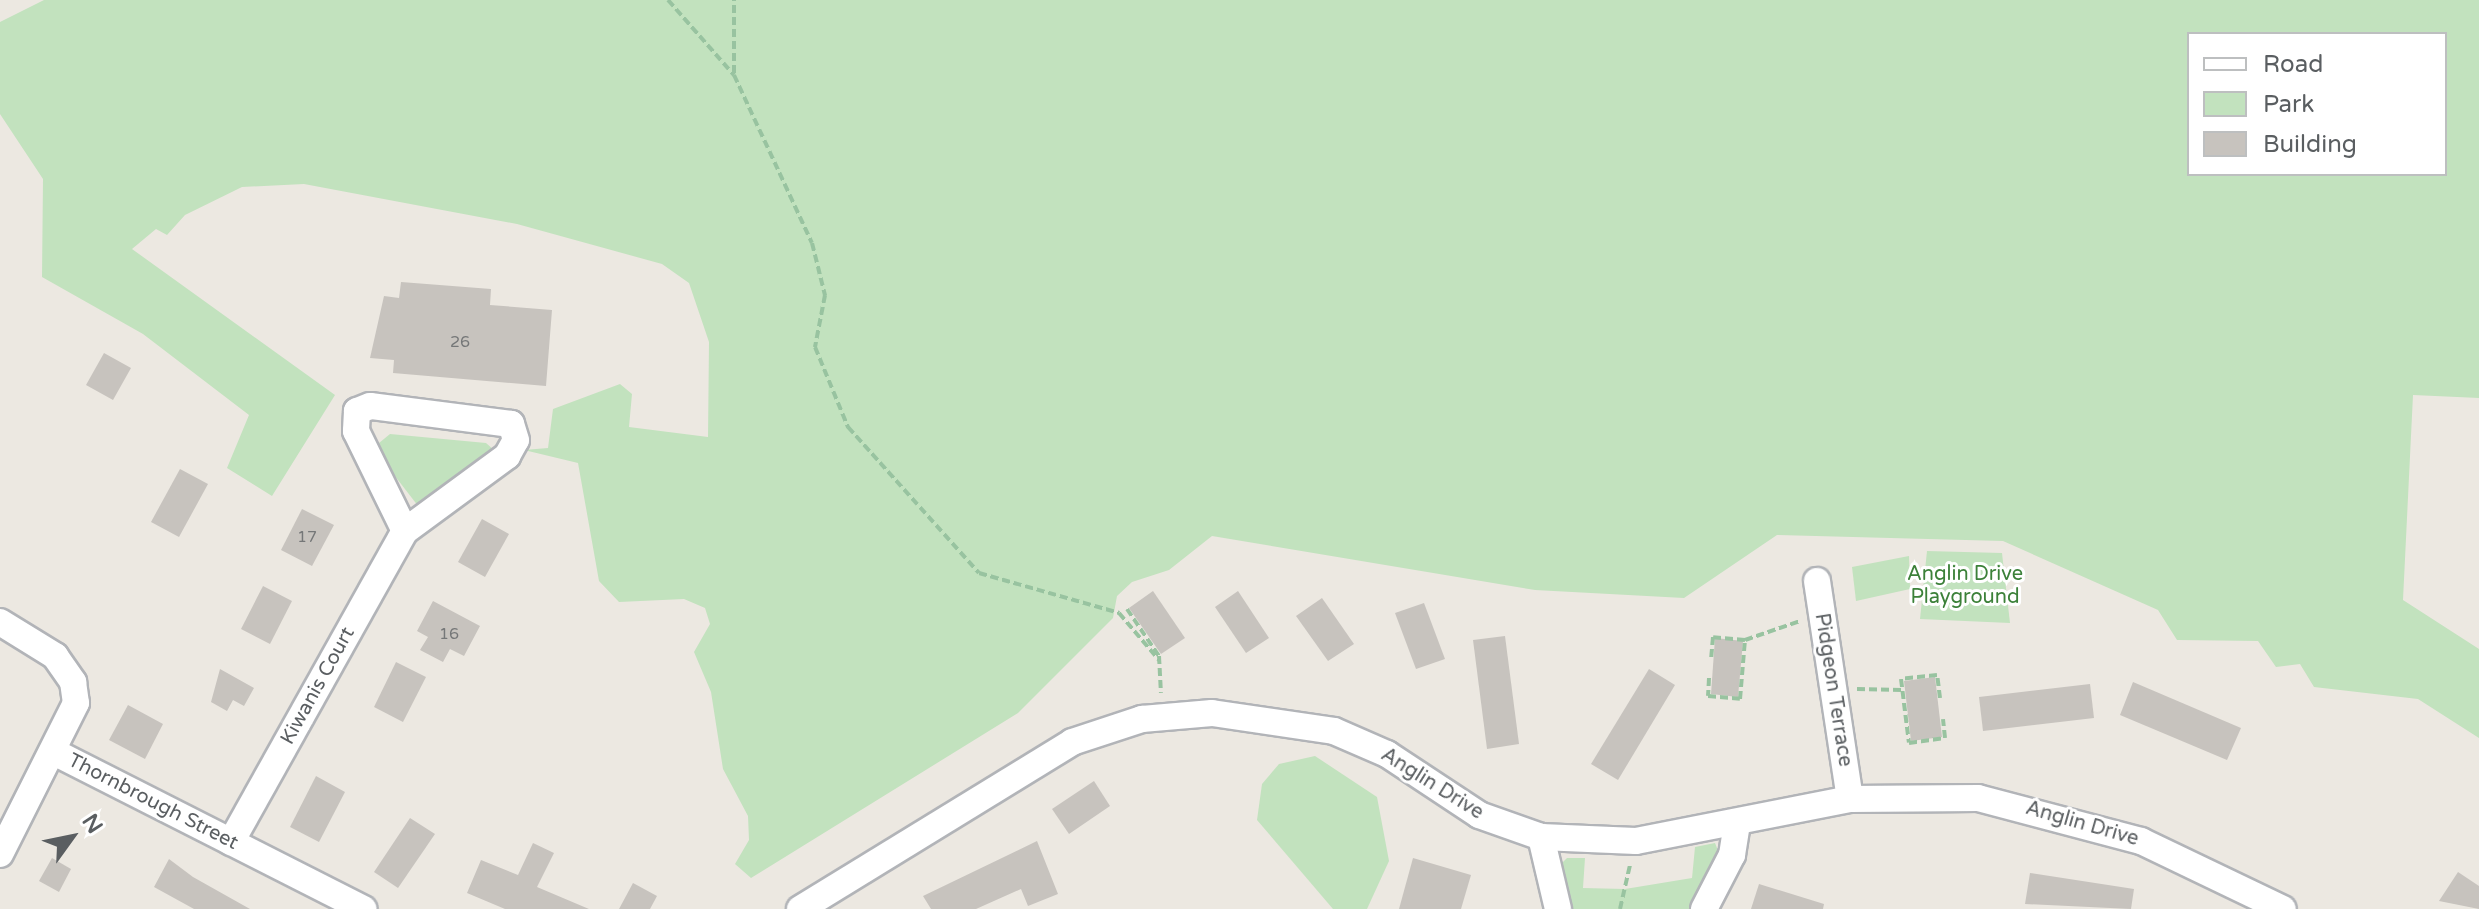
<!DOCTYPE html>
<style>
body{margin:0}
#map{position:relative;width:2479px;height:909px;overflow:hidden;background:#ece8e1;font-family:"Varela Round",sans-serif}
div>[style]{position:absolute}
.green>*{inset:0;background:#c2e2be}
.building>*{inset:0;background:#c7c3be}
.path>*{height:4px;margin-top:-2px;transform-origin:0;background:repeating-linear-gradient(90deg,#98c3a0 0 8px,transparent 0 12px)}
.roads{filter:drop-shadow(2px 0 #b2b4b8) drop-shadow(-2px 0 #b2b4b8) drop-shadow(0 2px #b2b4b8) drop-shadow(0 -2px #b2b4b8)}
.street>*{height:26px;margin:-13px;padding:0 13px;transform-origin:13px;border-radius:13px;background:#fff}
span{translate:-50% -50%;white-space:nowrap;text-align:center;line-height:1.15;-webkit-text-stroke:6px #fff;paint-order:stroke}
.number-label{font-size:16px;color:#757778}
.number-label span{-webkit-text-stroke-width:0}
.park-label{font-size:20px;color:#3c8139}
.street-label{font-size:20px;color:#5a5e61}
.legend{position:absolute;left:2187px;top:32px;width:260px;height:144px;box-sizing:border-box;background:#fff;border:2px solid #bdbfc0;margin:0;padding:10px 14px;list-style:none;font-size:24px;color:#5a5e61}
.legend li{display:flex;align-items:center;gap:16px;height:40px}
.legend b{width:40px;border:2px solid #bdbfc0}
.north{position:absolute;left:32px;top:797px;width:80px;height:80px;-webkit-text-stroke:6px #fff;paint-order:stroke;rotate:57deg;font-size:22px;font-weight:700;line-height:32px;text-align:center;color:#5a5e61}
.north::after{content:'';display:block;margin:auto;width:28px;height:36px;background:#5a5e61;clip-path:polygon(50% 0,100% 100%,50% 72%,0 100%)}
</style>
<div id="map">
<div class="green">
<div style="clip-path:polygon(evenodd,44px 0,2479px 0,2479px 398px,2413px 395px,2403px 600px,2479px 649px,2479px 738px,2418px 699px,2314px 687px,2300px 664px,2276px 667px,2258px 641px,2177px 640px,2158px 610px,2003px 541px,1777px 535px,1684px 598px,1535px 590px,1212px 536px,1169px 570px,1132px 582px,1117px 596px,1113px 618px,1018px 713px,751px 878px,735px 864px,749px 840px,748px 816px,723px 769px,711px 692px,694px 652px,710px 624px,705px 608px,684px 599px,619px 602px,599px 581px,578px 463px,524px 450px,548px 448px,553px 409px,620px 384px,632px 394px,629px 427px,708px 437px,709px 342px,689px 283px,662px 264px,517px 224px,304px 184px,242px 187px,185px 215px,167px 235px,156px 229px,132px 249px,335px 395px,272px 496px,227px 468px,249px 415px,143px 334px,42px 277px,43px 179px,0 114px,0 22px,44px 0,2189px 34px,2445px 34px,2445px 174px,2189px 174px,2189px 34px)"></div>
<div style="clip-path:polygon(390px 434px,486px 443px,494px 450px,422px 511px,384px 462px,379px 443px)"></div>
<div style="clip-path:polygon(1927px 551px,2002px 553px,2010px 623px,1920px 619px)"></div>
<div style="clip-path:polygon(1909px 556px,1910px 589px,1856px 601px,1852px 567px)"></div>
<div style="clip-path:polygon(1315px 756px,1377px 797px,1389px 861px,1367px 909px,1333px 909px,1257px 820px,1262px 784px,1279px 764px)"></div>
<div style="clip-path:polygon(1715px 843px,1719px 853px,1691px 909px,1569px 909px,1559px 866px,1567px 858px,1585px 858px,1583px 888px,1625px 889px,1692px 878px,1695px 847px)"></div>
</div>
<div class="building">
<div style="clip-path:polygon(401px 282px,491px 289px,490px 305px,552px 310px,546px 386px,393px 373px,394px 360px,370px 358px,384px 296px,399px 298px)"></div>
<div style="clip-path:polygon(104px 353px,131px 368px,113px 400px,86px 385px)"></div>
<div style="clip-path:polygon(180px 469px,208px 484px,179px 537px,151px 522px)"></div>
<div style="clip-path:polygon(302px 509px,334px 525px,312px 566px,281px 550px)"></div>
<div style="clip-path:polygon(482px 519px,509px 534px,485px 577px,458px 562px)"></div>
<div style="clip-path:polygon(263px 586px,292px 601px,270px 644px,241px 629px)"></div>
<div style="clip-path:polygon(1153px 591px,1185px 638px,1161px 654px,1129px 608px)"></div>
<div style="clip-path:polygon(1238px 591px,1269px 638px,1246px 653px,1215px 607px)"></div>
<div style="clip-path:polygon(1322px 598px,1354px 644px,1328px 661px,1296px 616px)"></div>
<div style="clip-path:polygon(433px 601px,480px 626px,464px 656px,450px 649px,443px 662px,420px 650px,428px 637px,417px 631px)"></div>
<div style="clip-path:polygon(1424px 603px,1445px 659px,1416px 669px,1395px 613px)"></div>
<div style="clip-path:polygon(1505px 636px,1519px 744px,1487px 749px,1473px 640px)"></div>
<div style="clip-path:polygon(1715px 638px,1743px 641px,1738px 697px,1711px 694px)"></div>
<div style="clip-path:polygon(396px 662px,426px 677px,403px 722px,374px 707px)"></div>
<div style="clip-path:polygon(220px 669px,254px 688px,244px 706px,233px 700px,227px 711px,211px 702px)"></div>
<div style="clip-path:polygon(1649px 669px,1675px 685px,1618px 780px,1591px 764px)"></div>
<div style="clip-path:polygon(1935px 677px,1942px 737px,1911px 741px,1904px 681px)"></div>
<div style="clip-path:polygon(2133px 682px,2241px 728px,2227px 760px,2120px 715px)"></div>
<div style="clip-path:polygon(2090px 684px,2094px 718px,1983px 731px,1979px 697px)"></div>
<div style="clip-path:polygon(128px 705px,163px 724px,145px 759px,109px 740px)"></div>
<div style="clip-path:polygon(316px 776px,345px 792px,319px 842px,290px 827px)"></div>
<div style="clip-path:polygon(1094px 781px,1110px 806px,1069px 834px,1052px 809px)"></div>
<div style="clip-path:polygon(410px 818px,435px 834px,398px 888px,374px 872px)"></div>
<div style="clip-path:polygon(1037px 841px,1058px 894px,1028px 906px,1021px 889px,976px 909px,931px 909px,923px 896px)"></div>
<div style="clip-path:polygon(533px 843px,554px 853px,537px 887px,589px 909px,505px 909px,467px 893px,481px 860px,518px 875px)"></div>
<div style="clip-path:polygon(52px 858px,71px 869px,59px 892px,39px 881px)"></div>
<div style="clip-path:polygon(1413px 858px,1471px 875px,1461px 909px,1399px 909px)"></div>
<div style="clip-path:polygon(169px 859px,193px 877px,250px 909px,194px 909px,154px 887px)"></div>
<div style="clip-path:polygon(2458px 872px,2479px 886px,2479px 909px,2439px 901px)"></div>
<div style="clip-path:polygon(2030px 873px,2134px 889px,2131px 909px,2025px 904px)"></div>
<div style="clip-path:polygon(633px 883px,657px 896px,650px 909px,619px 909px)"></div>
<div style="clip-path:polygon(1759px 884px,1824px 904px,1823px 909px,1751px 909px)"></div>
</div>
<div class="path">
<div style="left:668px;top:0;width:100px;rotate:48.7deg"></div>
<div style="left:734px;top:75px;width:185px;rotate:65.1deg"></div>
<div style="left:812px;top:243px;width:54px;rotate:76deg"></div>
<div style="left:825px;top:295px;width:53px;rotate:100.9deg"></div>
<div style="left:815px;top:347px;width:87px;rotate:67.6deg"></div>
<div style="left:848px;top:427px;width:196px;rotate:48.1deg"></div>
<div style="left:979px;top:573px;width:146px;rotate:15.9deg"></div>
<div style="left:1119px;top:613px;width:62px;rotate:49.6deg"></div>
<div style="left:734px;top:73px;width:73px;rotate:-90deg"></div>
<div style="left:1127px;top:609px;width:57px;rotate:55.8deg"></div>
<div style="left:1159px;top:656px;width:37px;rotate:87deg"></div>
<div style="left:1745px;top:640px;width:58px;rotate:-19.1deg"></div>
<div style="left:1709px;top:678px;width:18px;rotate:93deg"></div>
<div style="left:1708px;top:696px;width:32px;rotate:5deg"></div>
<div style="left:1740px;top:699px;width:59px;rotate:-85.2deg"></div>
<div style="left:1745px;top:640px;width:32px;rotate:-175deg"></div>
<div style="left:1713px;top:637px;width:21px;rotate:95deg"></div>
<div style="left:1857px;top:689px;width:45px;rotate:1.3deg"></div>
<div style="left:1940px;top:698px;width:23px;rotate:-97deg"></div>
<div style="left:1937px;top:675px;width:36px;rotate:174deg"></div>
<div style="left:1901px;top:679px;width:64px;rotate:82.9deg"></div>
<div style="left:1909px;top:743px;width:36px;rotate:-8deg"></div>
<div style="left:1945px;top:738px;width:19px;rotate:-96deg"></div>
<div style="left:1620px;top:909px;width:45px;rotate:-77.2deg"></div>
</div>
<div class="roads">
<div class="street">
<div style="left:1817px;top:581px;width:220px;rotate:81.4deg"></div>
<div style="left:0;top:622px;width:65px;rotate:31.7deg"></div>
<div style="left:55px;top:656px;width:32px;rotate:55deg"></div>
<div style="left:73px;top:682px;width:21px;rotate:82deg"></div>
<div style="left:76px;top:703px;width:169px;rotate:116.7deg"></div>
<div style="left:54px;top:752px;width:347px;rotate:26.9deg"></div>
<div style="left:1541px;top:837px;width:74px;rotate:76.7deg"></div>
<div style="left:231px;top:842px;width:356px;rotate:-60.8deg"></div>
<div style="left:405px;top:531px;width:127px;rotate:-36.3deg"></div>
<div style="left:507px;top:456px;width:18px;rotate:-61deg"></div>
<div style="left:516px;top:440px;width:17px;rotate:-107deg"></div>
<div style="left:511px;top:424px;width:142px;rotate:-172.7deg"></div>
<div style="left:370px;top:406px;width:14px;rotate:159deg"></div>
<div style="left:357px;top:411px;width:20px;rotate:93deg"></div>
<div style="left:356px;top:431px;width:111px;rotate:63.9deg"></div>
<div style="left:800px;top:909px;width:319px;rotate:-31.5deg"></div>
<div style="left:1072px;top:742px;width:74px;rotate:-18.2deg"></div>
<div style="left:1142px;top:719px;width:70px;rotate:-4.9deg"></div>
<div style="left:1212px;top:713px;width:123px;rotate:8.4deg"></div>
<div style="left:1334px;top:731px;width:58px;rotate:23.5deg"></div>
<div style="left:1387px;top:754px;width:110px;rotate:33.5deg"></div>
<div style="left:1479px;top:815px;width:66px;rotate:19.5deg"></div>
<div style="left:1541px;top:837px;width:95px;rotate:2.4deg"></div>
<div style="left:1636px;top:841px;width:218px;rotate:-11.1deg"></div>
<div style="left:1850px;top:799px;width:128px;rotate:-0.4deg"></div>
<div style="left:1978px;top:798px;width:169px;rotate:14.8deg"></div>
<div style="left:2141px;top:841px;width:157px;rotate:25.6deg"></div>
<div style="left:1704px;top:909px;width:61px;rotate:-62.6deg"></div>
<div style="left:1732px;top:855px;width:33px;rotate:-81deg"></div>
</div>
</div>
<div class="number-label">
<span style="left:460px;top:342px">26</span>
<span style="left:307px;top:537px">17</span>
<span style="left:449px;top:634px">16</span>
</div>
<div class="park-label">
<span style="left:1965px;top:586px">Anglin Drive<br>Playground</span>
</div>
<div class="street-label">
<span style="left:318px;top:686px;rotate:-61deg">Kiwanis Court</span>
<span style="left:1833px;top:690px;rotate:81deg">Pidgeon Terrace</span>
<span style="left:1432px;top:784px;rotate:32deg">Anglin Drive</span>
<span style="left:153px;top:802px;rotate:27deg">Thornbrough Street</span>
<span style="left:2082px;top:824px;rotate:16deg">Anglin Drive</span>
</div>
<ul class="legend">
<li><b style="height:10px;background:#fff"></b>Road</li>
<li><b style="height:22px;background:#c2e2be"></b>Park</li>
<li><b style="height:22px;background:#c7c3be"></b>Building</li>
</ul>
<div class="north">N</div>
</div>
